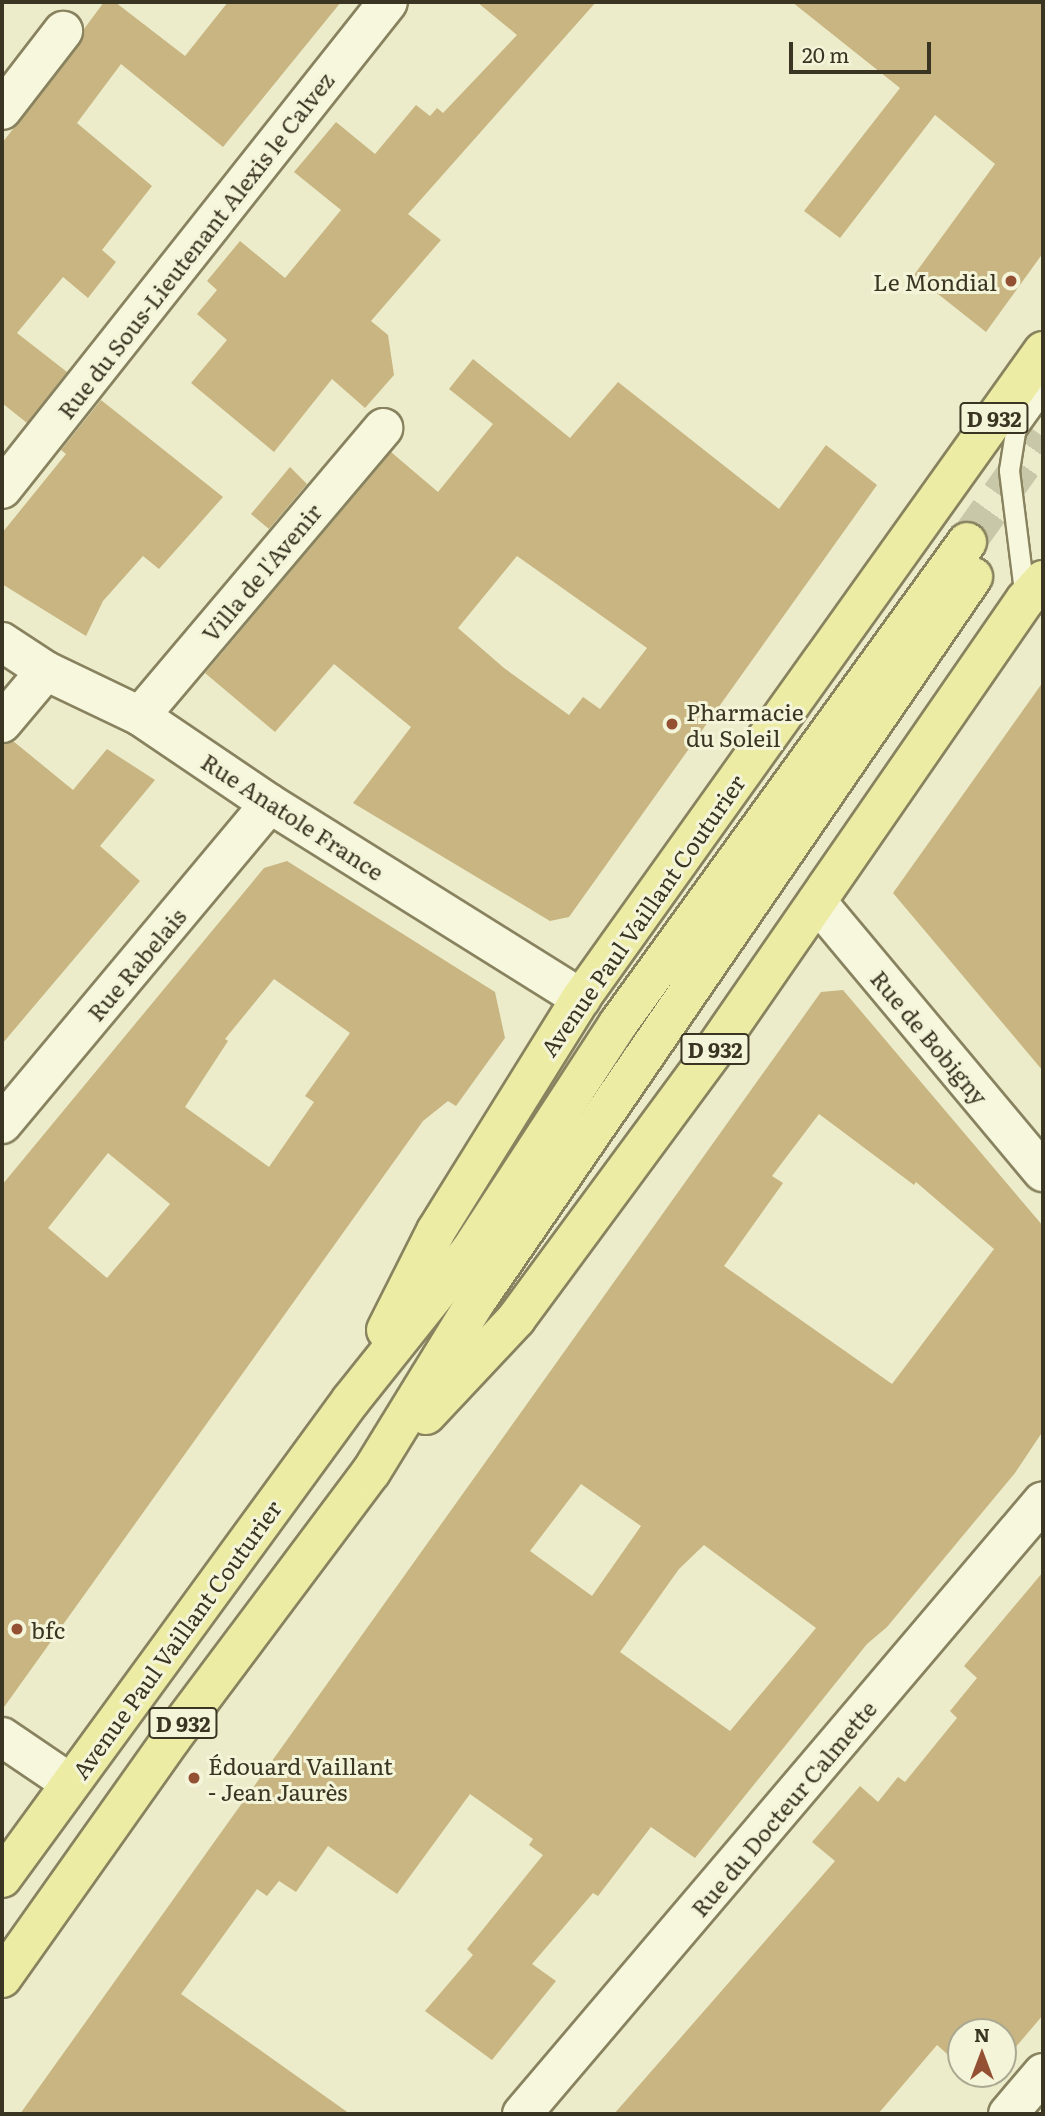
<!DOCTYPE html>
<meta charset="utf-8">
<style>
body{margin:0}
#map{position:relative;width:1045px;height:2116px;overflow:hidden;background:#ececca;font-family:Literata,serif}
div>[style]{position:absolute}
.building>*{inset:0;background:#c8b582}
.primary-tunnel>*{height:38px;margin-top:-19px;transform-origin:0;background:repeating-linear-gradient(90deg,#c8c7a8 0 38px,transparent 0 57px)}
.roads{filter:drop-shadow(2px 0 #88825f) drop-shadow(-2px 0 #88825f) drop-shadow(0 2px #88825f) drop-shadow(0 -2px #88825f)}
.service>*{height:19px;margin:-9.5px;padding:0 9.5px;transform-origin:9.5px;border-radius:9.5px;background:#f7f7dd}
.minor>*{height:38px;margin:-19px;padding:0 19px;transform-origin:19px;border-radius:19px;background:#f7f7dd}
.primary>*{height:38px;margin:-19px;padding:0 19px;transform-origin:19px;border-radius:19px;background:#ececa5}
.dots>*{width:19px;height:19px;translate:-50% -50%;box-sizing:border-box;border:4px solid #f4f4d9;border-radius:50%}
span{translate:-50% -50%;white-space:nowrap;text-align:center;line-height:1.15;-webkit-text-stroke:6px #f4f4d9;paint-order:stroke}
.shield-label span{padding:2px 5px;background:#f4f4d9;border:2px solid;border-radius:5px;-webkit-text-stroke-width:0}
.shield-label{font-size:21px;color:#3a3522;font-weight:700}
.street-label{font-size:23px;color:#3a3522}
.poi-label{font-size:23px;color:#3a3522}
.right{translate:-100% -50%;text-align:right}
.left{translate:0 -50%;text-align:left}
.frame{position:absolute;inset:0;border:4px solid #3a3522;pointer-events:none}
.north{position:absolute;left:947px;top:2018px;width:70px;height:70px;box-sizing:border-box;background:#f4f4d9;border:2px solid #aaa890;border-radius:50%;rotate:0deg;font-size:19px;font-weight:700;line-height:28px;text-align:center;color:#3a3522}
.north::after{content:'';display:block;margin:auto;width:24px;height:32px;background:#945032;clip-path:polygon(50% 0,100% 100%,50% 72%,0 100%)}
.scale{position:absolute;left:789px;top:42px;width:142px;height:32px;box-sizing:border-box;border:4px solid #3a3522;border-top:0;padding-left:9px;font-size:21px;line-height:24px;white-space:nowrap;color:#3a3522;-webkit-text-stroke:5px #f4f4d9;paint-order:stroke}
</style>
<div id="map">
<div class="building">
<div style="clip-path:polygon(104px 2px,115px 2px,185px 56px,228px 2px,341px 2px,223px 147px,121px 64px,77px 123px,152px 186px,102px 250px,116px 262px,88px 298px,63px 277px,17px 333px,67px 372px,27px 423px,2px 403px,2px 143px,80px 44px,84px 29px)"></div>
<div style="clip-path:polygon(477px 2px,596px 2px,408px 214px,441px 240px,371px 321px,388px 335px,394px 375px,365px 408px,332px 379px,274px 452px,191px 383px,227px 340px,197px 314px,217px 290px,207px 281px,240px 241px,285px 278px,341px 210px,294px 172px,336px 122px,375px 154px,416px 105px,430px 116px,437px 108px,443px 113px,517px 35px)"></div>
<div style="clip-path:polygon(792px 2px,1043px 2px,1043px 253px,986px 332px,914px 275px,995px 164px,935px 115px,840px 238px,804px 211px,900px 88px)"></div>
<div style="clip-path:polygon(evenodd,473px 359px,570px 438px,618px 382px,779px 509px,826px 445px,877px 485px,569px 917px,550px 921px,353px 803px,411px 727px,334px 664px,275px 732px,205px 673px,391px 452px,438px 492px,493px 424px,449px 389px,473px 359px,517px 556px,647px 648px,600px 709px,583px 697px,569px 715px,504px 668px,458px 628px,517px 556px)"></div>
<div style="clip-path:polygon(101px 400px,223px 497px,159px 569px,143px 556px,103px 601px,86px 636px,2px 584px,2px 533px,66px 454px,61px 450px)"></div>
<div style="clip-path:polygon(290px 467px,307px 484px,269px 529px,251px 514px)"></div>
<div style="clip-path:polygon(1043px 682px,1043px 1071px,893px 893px)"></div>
<div style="clip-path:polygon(13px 741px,73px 790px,107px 749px,155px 780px,100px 846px,140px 881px,2px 1044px,2px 744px)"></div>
<div style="clip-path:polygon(evenodd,287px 861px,495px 992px,505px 1038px,456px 1106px,448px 1101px,423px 1121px,2px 1710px,2px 1185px,264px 868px,287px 861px,274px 979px,350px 1033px,305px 1096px,314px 1102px,269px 1167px,185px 1107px,228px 1041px,225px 1039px,274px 979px,287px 861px,108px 1153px,170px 1204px,107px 1278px,48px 1228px,108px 1153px)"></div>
<div style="clip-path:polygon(evenodd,843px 990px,1043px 1226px,1043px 1431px,1015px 1473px,887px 1627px,867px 1644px,695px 1858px,651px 1827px,598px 1896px,593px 1893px,532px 1964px,556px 1981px,492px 2060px,425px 2011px,473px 1955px,467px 1949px,543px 1855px,529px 1845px,533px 1839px,470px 1794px,397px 1894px,328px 1846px,296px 1892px,279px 1881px,267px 1896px,257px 1889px,181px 1994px,350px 2114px,20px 2114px,821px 992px,843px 990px,819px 1114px,914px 1185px,916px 1182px,994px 1249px,892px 1384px,724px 1266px,783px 1183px,772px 1176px,819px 1114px,843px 990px,581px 1484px,641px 1526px,592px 1596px,530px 1551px,581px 1484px,843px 990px,704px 1545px,816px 1628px,730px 1731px,620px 1652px,679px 1569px,704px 1545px)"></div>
<div style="clip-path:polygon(1043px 1572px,1043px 2015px,1003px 2062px,1003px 2032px,961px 2032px,961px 2066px,937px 2045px,878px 2114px,614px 2114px,835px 1861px,812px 1842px,860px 1786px,878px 1802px,898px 1777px,905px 1782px,957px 1718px,950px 1711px,977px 1678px,964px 1666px)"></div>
</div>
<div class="primary-tunnel">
<div style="left:967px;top:542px;width:130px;rotate:-54.4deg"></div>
</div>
<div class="roads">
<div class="service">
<div style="left:1025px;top:599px;width:130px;rotate:-97.1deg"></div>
<div style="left:1009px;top:470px;width:39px;rotate:-81deg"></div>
<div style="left:1015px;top:431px;width:48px;rotate:-54.3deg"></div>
</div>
<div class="minor">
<div style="left:2px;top:110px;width:100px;rotate:-52.3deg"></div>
<div style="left:2px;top:489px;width:621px;rotate:-51.6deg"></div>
<div style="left:2px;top:642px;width:53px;rotate:33.4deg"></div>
<div style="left:46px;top:671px;width:104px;rotate:25.6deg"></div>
<div style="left:140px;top:716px;width:157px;rotate:34.1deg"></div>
<div style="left:270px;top:804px;width:367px;rotate:32deg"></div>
<div style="left:140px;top:716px;width:377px;rotate:-49.8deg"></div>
<div style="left:2px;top:723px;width:68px;rotate:-49.8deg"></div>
<div style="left:817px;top:902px;width:352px;rotate:50.1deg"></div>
<div style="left:2px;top:1124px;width:417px;rotate:-50.1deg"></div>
<div style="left:2px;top:1737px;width:82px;rotate:34.1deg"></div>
<div style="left:522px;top:2114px;width:804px;rotate:-49.64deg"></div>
<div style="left:1008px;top:2114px;width:54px;rotate:-49.5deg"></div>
</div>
<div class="primary">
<div style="left:386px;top:1330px;width:111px;rotate:-63.2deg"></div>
<div style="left:436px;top:1231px;width:274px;rotate:-58.1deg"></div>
<div style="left:581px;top:998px;width:795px;rotate:-54.47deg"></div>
<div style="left:426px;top:1415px;width:132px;rotate:-46.8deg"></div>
<div style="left:516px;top:1319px;width:330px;rotate:-53.6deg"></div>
<div style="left:712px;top:1053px;width:551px;rotate:-55.36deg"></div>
<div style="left:1025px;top:600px;width:27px;rotate:-48deg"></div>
<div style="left:2px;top:1878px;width:592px;rotate:-53.87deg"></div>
<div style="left:351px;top:1400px;width:191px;rotate:-51.4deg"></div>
<div style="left:470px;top:1251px;width:271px;rotate:-56.9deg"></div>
<div style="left:618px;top:1024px;width:595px;rotate:-54.09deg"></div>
<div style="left:2px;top:1978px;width:293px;rotate:-54.7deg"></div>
<div style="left:171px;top:1739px;width:334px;rotate:-53.2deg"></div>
<div style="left:371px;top:1472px;width:202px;rotate:-58.4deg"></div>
<div style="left:477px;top:1300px;width:877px;rotate:-55.55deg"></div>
</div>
</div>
<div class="dots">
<div style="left:1011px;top:281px;background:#945032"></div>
<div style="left:672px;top:724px;background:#945032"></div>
<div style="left:17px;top:1629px;background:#945032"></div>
<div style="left:194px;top:1778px;background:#945032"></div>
</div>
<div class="shield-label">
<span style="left:994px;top:418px">D 932</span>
<span style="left:715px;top:1049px">D 932</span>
<span style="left:183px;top:1723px">D 932</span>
</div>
<div class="street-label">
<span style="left:195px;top:245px;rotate:-52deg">Rue du Sous-Lieutenant Alexis le Calvez</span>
<span style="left:261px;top:572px;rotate:-50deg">Villa de l'Avenir</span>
<span style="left:293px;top:816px;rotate:33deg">Rue Anatole France</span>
<span style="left:642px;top:915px;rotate:-55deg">Avenue Paul Vaillant Couturier</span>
<span style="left:136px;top:964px;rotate:-50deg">Rue Rabelais</span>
<span style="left:930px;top:1037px;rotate:50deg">Rue de Bobigny</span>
<span style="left:176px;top:1639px;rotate:-54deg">Avenue Paul Vaillant Couturier</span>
<span style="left:783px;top:1808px;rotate:-50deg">Rue du Docteur Calmette</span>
</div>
<div class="poi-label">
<span class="right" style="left:997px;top:281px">Le Mondial</span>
<span class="left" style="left:686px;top:724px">Pharmacie<br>du Soleil</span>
<span class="left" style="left:31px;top:1629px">bfc</span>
<span class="left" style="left:208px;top:1778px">Édouard Vaillant<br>- Jean Jaurès</span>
</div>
<div class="frame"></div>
<div class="north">N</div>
<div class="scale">20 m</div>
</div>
